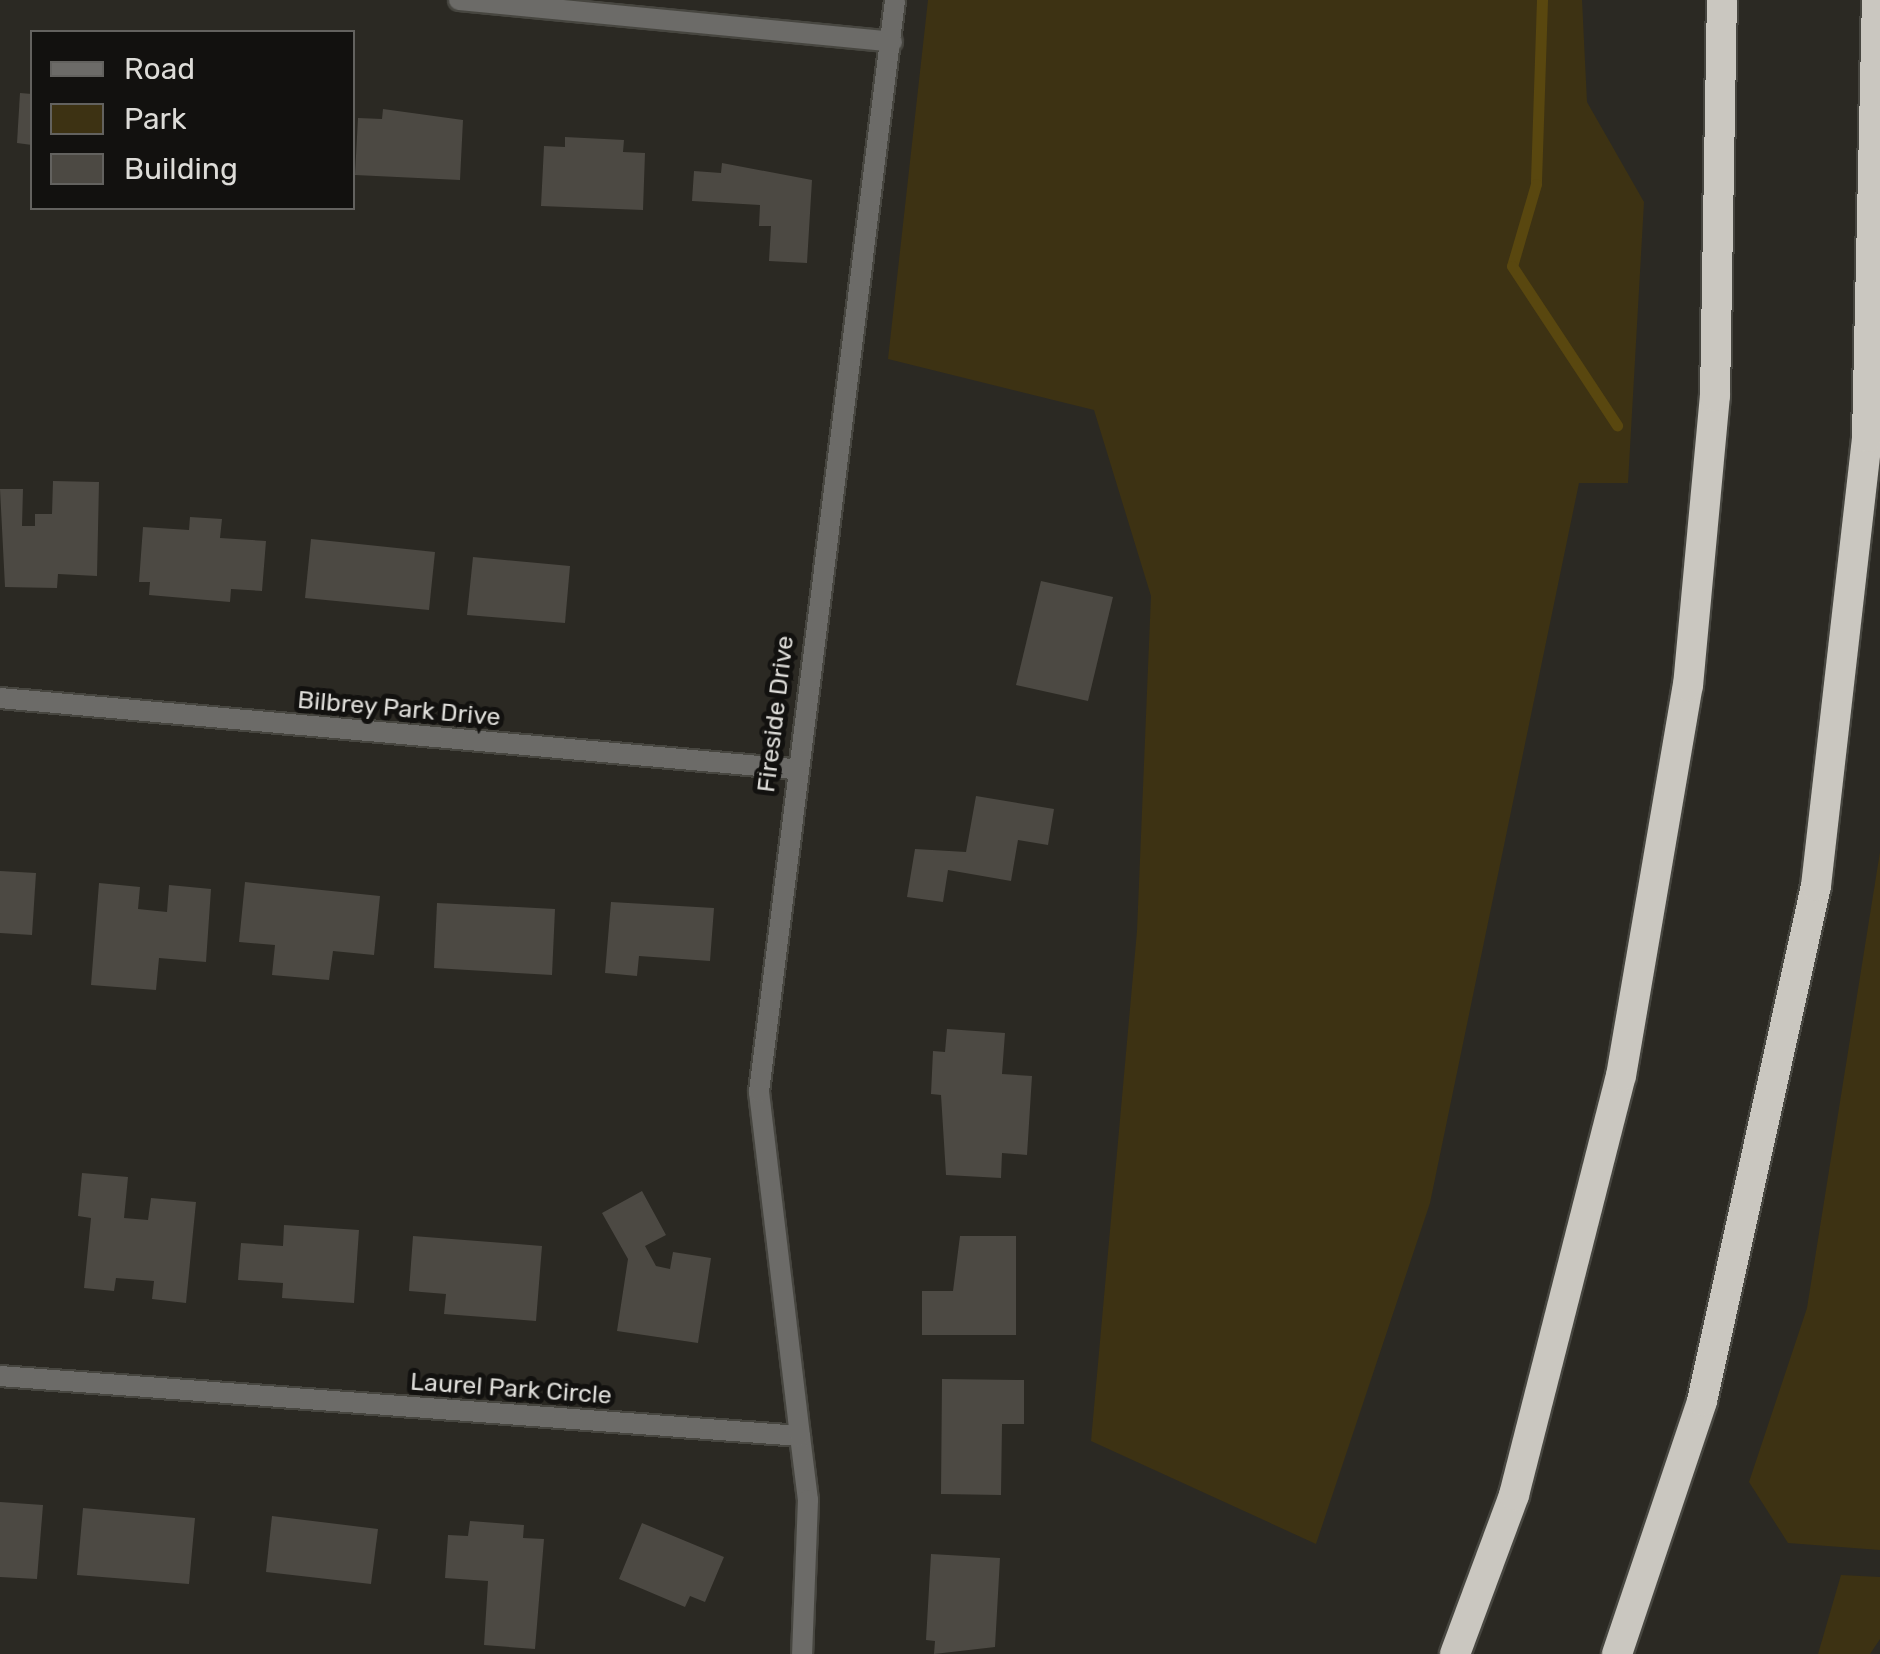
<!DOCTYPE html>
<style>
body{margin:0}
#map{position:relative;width:1880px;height:1654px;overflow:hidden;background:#2b2923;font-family:Rubik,sans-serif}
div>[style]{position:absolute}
.green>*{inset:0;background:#3d3213}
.stream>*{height:11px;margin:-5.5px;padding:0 5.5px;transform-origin:5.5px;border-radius:5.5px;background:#59470f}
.building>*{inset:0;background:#4c4943}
.roads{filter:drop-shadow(2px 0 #474640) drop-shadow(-2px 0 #474640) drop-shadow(0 2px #474640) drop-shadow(0 -2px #474640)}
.minor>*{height:20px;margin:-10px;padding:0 10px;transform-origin:10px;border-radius:10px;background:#6c6b68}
.motorway>*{height:30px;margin:-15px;padding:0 15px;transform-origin:15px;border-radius:15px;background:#cac7c0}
span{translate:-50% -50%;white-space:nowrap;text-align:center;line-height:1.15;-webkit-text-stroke:10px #12110f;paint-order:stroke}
.street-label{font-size:25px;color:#dddcd8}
.legend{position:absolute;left:30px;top:30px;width:325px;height:180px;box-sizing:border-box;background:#12110f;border:2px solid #63625f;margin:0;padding:12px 18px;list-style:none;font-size:30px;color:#dddcd8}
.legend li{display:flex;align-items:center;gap:20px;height:50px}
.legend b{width:50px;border:2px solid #63625f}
</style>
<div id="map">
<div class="green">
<div style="clip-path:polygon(928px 0,1582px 0,1587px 102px,1644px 202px,1628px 483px,1579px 483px,1430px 1203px,1316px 1544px,1091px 1441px,1137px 931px,1151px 596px,1094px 410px,888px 359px)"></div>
<div style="clip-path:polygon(1880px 852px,1880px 1550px,1788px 1543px,1749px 1482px,1807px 1308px)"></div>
<div style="clip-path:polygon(1841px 1575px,1880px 1577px,1880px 1639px,1870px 1654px,1818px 1654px)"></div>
</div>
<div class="stream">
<div style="left:1542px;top:0;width:184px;rotate:91.9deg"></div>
<div style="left:1536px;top:184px;width:85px;rotate:106.3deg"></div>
<div style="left:1512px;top:266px;width:191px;rotate:56.6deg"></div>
</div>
<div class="building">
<div style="clip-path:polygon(20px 93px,32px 94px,32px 145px,17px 143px)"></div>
<div style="clip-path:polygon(383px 109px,463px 120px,460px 180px,355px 175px,358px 118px,382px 119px)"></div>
<div style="clip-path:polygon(565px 137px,624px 140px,623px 152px,645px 153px,643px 210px,541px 206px,544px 146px,565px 147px)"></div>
<div style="clip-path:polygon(722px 163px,812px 180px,807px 263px,769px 261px,771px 226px,759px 226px,760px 205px,692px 201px,694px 171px,721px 173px)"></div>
<div style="clip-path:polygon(53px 481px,99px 482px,97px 576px,58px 574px,57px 588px,5px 587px,0 489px,23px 489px,22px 526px,35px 526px,35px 514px,52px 514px)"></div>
<div style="clip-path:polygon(190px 517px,222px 519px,220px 538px,266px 541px,262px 591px,231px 589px,230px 602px,149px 595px,150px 582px,139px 582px,143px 527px,189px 530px)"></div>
<div style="clip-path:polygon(311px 539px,435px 552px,429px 610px,305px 598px)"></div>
<div style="clip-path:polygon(473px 557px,570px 566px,565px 623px,467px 615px)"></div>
<div style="clip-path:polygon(1041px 581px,1113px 597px,1088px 701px,1016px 685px)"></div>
<div style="clip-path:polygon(976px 796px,1054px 809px,1048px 845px,1018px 840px,1011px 881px,948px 870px,943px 902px,907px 897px,915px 849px,966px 852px)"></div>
<div style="clip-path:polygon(0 871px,36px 873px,32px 935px,0 933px)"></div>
<div style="clip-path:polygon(245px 882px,380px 896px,374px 955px,333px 951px,329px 980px,272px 975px,275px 945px,239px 942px)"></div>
<div style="clip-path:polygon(99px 883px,140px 887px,138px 909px,167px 912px,169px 885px,211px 889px,206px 962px,159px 958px,156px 990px,91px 985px)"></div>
<div style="clip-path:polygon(611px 902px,714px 908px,710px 961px,639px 956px,637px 976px,605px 973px)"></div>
<div style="clip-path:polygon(437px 903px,555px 909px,552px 975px,434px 968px)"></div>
<div style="clip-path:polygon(947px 1029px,1005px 1033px,1002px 1074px,1032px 1076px,1027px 1155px,1002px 1153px,1001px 1178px,946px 1175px,941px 1095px,931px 1094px,933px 1051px,945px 1052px)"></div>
<div style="clip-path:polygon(82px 1173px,128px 1177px,124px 1218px,148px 1220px,151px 1198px,196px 1202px,186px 1303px,152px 1299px,154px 1281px,116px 1278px,114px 1291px,84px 1288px,91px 1218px,78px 1216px)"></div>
<div style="clip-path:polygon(642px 1191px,666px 1235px,645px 1246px,656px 1266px,670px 1269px,673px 1252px,711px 1258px,698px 1343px,617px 1331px,628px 1259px,602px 1213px)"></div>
<div style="clip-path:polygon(284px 1225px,359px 1230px,354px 1303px,282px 1298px,283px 1283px,238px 1280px,241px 1243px,283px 1246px)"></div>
<div style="clip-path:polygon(413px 1236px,542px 1246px,536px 1321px,444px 1314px,446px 1294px,409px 1291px)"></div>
<div style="clip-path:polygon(960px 1236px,1016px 1236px,1016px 1335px,922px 1335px,922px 1291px,953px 1291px)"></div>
<div style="clip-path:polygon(942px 1379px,1024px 1380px,1024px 1424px,1002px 1424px,1001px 1495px,941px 1494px)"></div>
<div style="clip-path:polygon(0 1502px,43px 1505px,37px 1579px,0 1577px)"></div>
<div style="clip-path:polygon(83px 1508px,195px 1518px,189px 1584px,77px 1575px)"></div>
<div style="clip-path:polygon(272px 1516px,378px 1529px,371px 1584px,266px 1572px)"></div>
<div style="clip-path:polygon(470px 1521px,524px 1525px,523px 1538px,544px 1539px,535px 1649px,484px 1645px,488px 1581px,445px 1578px,448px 1535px,468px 1536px)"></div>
<div style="clip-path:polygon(642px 1523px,724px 1557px,705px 1602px,690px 1596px,685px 1607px,619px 1579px)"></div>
<div style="clip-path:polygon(931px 1554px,1000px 1558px,995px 1647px,934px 1654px,935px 1641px,926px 1640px)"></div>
</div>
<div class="roads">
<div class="minor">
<div style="left:459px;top:0;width:435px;rotate:5.5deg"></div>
<div style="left:0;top:698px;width:796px;rotate:5.12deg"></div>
<div style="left:0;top:1376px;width:802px;rotate:4.29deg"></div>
<div style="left:800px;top:1436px;width:64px;rotate:82.9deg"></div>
<div style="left:808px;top:1500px;width:154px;rotate:92.2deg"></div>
<div style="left:800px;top:1436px;width:346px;rotate:-96.8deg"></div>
<div style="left:759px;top:1092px;width:1100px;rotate:-82.9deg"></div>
</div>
<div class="motorway">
<div style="left:1455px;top:1654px;width:170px;rotate:-69.6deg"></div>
<div style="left:1514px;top:1495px;width:432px;rotate:-75.7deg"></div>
<div style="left:1621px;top:1076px;width:396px;rotate:-80.3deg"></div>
<div style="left:1688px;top:686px;width:291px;rotate:-84.7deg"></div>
<div style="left:1715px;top:396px;width:396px;rotate:-89deg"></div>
<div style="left:1617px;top:1654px;width:267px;rotate:-71.4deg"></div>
<div style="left:1702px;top:1401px;width:527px;rotate:-77.52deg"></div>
<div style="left:1816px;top:886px;width:452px;rotate:-83.5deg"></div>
<div style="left:1867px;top:437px;width:437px;rotate:-88.7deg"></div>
</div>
</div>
<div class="street-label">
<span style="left:399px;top:709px;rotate:5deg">Bilbrey Park Drive</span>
<span style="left:776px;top:714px;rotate:-83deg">Fireside Drive</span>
<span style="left:511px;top:1389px;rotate:4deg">Laurel Park Circle</span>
</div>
<ul class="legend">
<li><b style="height:12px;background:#6c6b68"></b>Road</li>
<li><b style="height:28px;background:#3d3213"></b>Park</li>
<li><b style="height:28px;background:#4c4943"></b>Building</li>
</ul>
</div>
